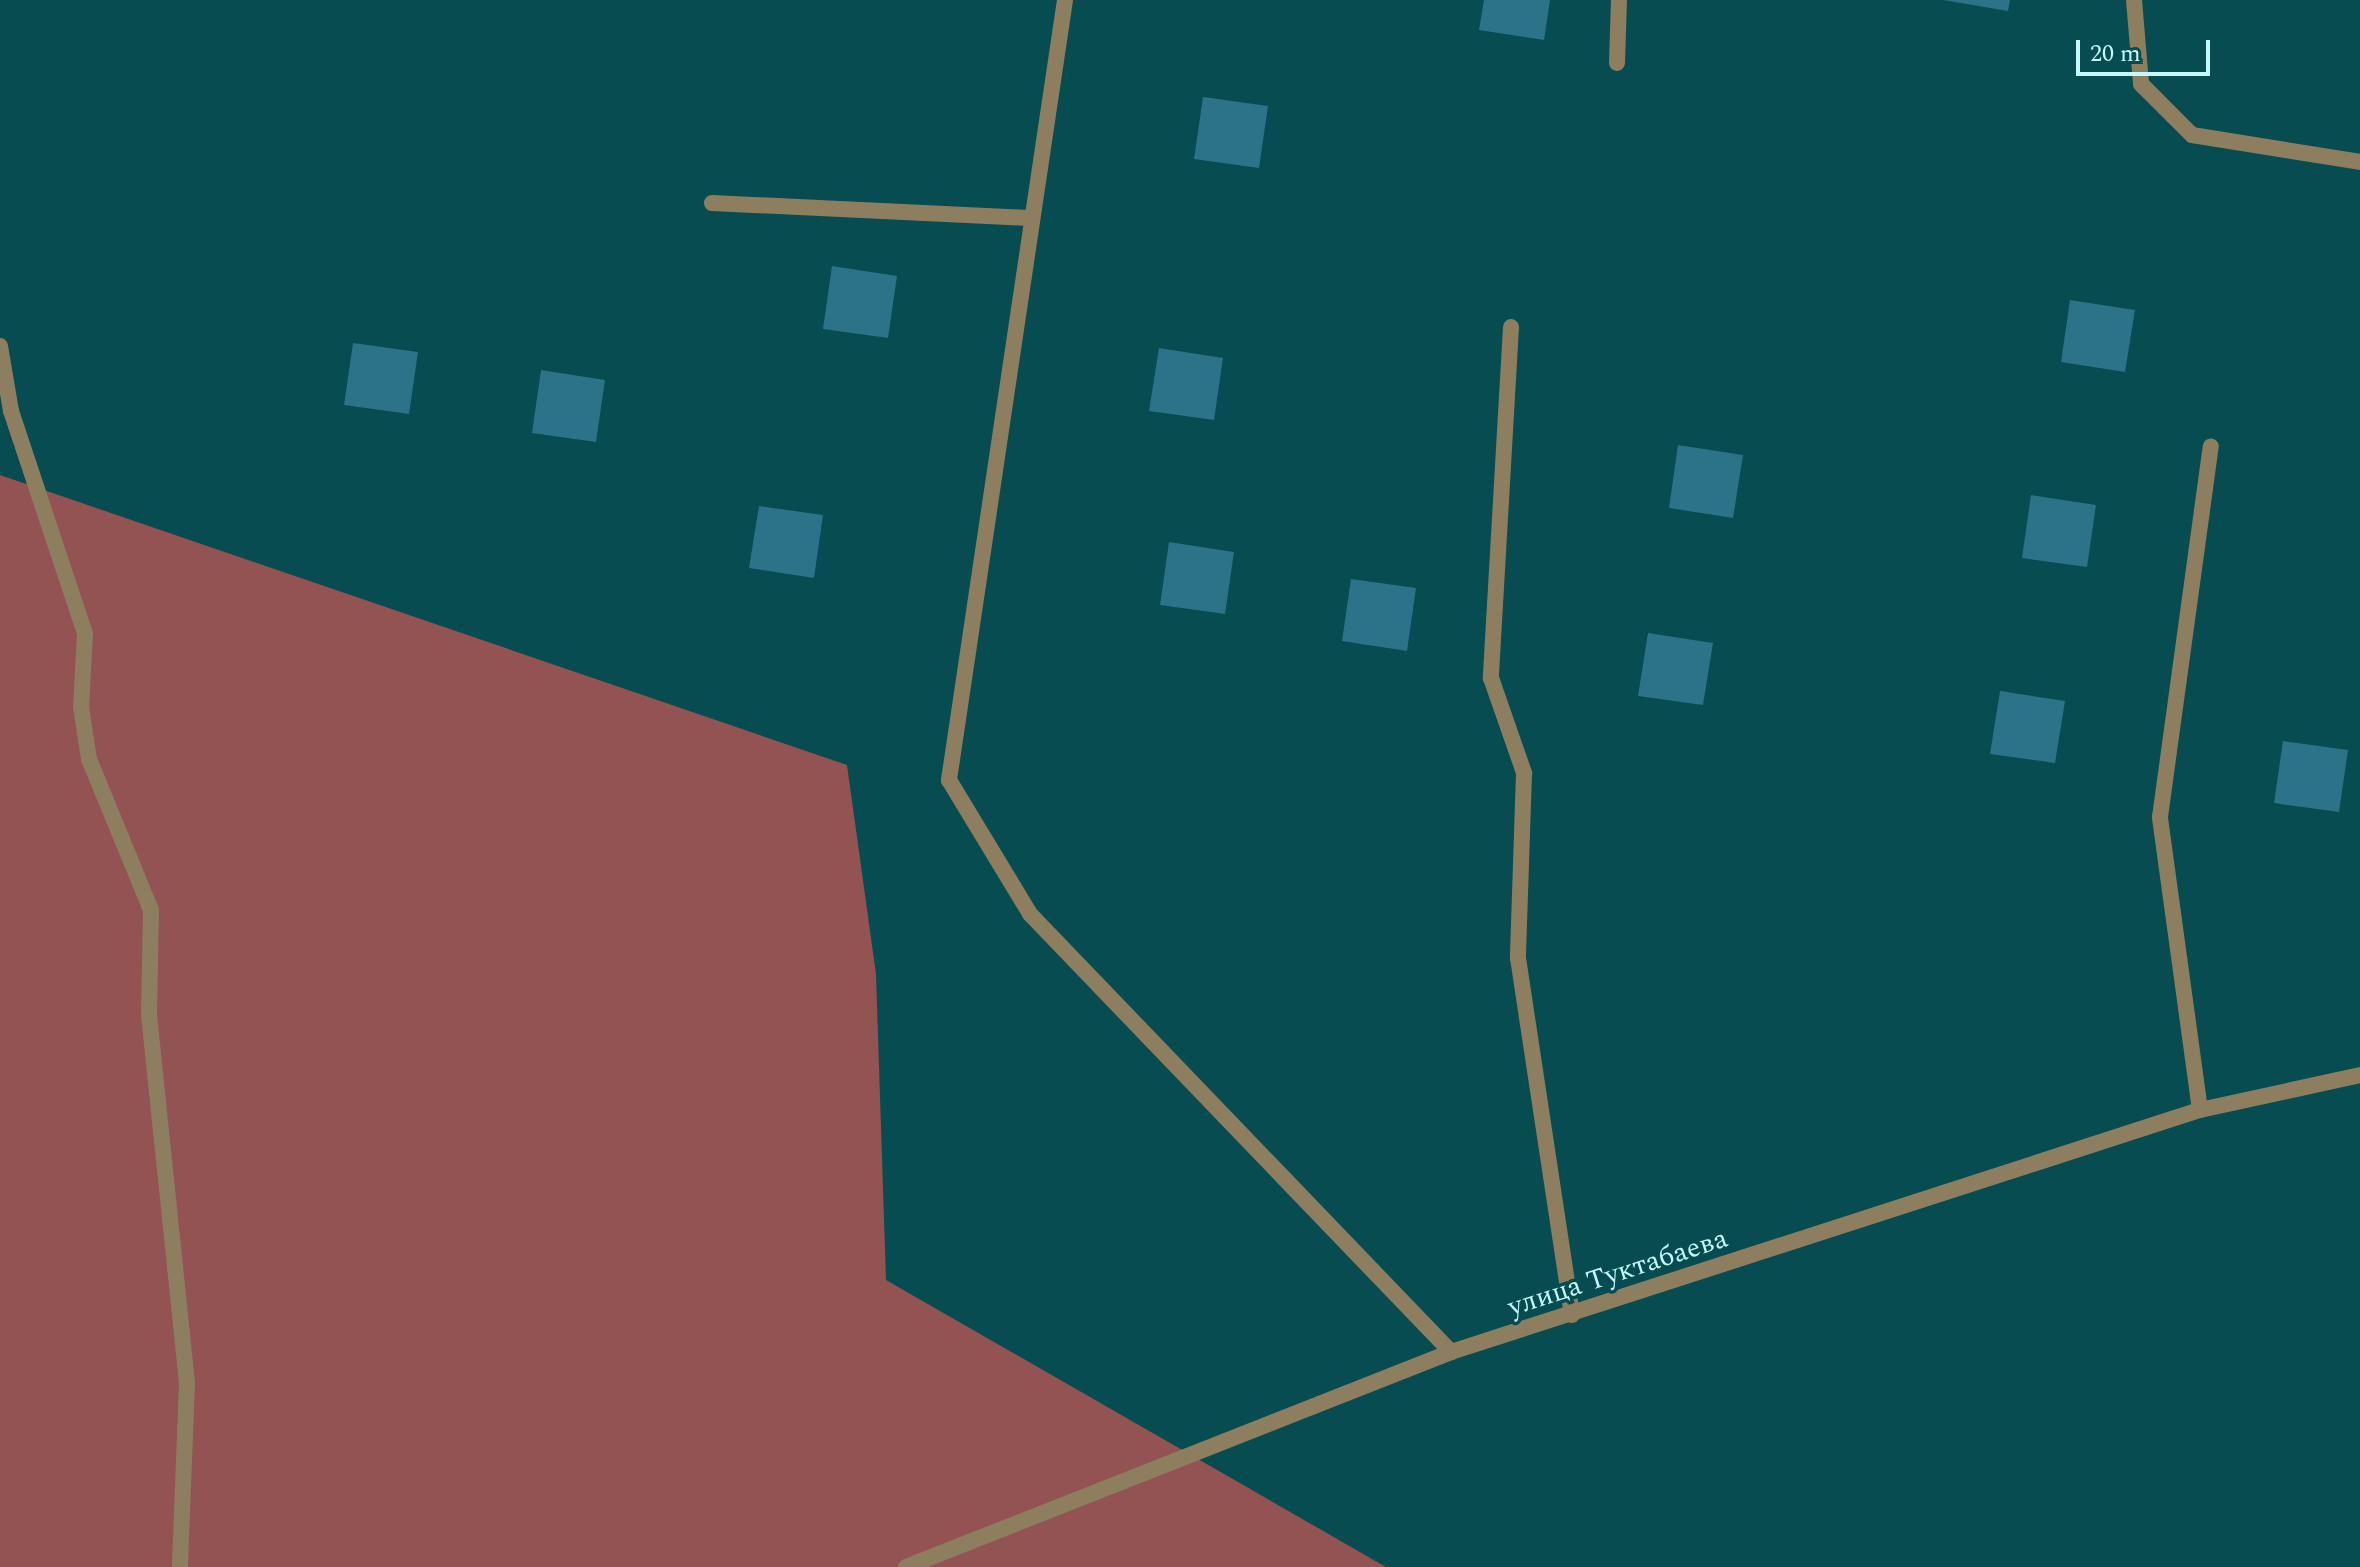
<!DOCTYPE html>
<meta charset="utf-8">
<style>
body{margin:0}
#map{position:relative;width:2360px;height:1567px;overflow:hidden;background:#064c50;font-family:Spectral,serif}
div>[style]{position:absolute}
.green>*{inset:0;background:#925352}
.building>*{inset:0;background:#2c7288}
.lane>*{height:16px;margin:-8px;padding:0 8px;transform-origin:8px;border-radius:8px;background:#8e7e60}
.street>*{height:16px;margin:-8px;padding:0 8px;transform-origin:8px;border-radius:8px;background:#8e7e60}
span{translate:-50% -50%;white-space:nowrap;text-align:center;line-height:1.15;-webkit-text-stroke:7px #064c50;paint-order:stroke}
.street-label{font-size:28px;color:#c5f8fb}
.scale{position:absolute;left:2076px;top:40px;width:134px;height:36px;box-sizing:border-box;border:4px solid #c5f8fb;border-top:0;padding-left:10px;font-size:24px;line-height:28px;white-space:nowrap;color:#c5f8fb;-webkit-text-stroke:6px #064c50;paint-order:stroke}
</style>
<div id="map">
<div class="green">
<div style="clip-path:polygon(0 475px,847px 765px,876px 974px,886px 1280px,1386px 1567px,0 1567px)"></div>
</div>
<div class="building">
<div style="clip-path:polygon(1484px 0,1550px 0,1544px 40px,1479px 30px)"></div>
<div style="clip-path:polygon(1943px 0,2010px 0,2008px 11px)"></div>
<div style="clip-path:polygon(1203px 97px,1268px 106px,1259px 168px,1194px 159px)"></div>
<div style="clip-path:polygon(832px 266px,897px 276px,888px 338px,823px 329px)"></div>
<div style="clip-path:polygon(2070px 300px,2135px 310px,2125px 372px,2061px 362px)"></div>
<div style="clip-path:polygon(353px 343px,418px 352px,409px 414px,344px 405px)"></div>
<div style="clip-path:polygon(1159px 348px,1223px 358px,1214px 420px,1149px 411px)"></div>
<div style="clip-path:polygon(541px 370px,605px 380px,596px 442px,532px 433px)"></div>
<div style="clip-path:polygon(1678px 445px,1743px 455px,1733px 518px,1669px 508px)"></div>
<div style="clip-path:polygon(2031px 495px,2096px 505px,2087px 567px,2022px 558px)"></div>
<div style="clip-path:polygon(759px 506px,823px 515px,814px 578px,749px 568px)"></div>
<div style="clip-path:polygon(1169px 542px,1234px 552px,1225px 614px,1160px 605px)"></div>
<div style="clip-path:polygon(1351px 579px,1416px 588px,1407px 651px,1342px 641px)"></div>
<div style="clip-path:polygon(1648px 633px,1713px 643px,1703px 705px,1638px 696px)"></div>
<div style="clip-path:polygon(2000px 691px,2065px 701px,2055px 763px,1990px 754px)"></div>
<div style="clip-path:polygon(2283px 741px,2348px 750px,2339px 812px,2274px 803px)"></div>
</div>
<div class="lane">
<div style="left:1065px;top:0;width:789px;rotate:98.46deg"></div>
<div style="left:949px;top:780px;width:157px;rotate:58.8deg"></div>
<div style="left:1030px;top:914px;width:608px;rotate:46.13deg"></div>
<div style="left:2134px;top:0;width:84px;rotate:85.2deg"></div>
<div style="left:2141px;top:84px;width:72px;rotate:45deg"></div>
<div style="left:2192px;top:135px;width:170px;rotate:9.1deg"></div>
<div style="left:1617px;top:63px;width:63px;rotate:-88.2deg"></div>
<div style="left:712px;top:203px;width:316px;rotate:2.7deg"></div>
<div style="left:1511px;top:327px;width:352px;rotate:93.3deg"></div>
<div style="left:1491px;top:678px;width:101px;rotate:70.8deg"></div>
<div style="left:1524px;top:773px;width:185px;rotate:91.9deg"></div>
<div style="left:1518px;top:958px;width:361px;rotate:81.4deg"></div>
<div style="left:0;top:346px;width:66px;rotate:80.4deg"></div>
<div style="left:11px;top:411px;width:235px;rotate:71.6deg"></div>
<div style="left:85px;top:634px;width:73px;rotate:93.1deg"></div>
<div style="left:81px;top:707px;width:53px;rotate:81.3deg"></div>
<div style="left:89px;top:759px;width:163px;rotate:67.7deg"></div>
<div style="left:151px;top:910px;width:105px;rotate:91.1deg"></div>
<div style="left:149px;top:1015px;width:370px;rotate:84.1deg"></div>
<div style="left:187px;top:1383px;width:184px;rotate:92.2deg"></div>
<div style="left:2200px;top:1110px;width:296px;rotate:-97.8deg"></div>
<div style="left:2160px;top:817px;width:374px;rotate:-82.2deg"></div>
</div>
<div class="street">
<div style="left:906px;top:1567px;width:586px;rotate:-21.53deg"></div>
<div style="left:1451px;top:1352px;width:787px;rotate:-17.91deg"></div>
<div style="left:2200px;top:1110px;width:164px;rotate:-12.3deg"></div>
</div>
<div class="street-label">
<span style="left:1618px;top:1273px;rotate:-18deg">улица Туктабаева</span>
</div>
<div class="scale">20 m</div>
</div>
